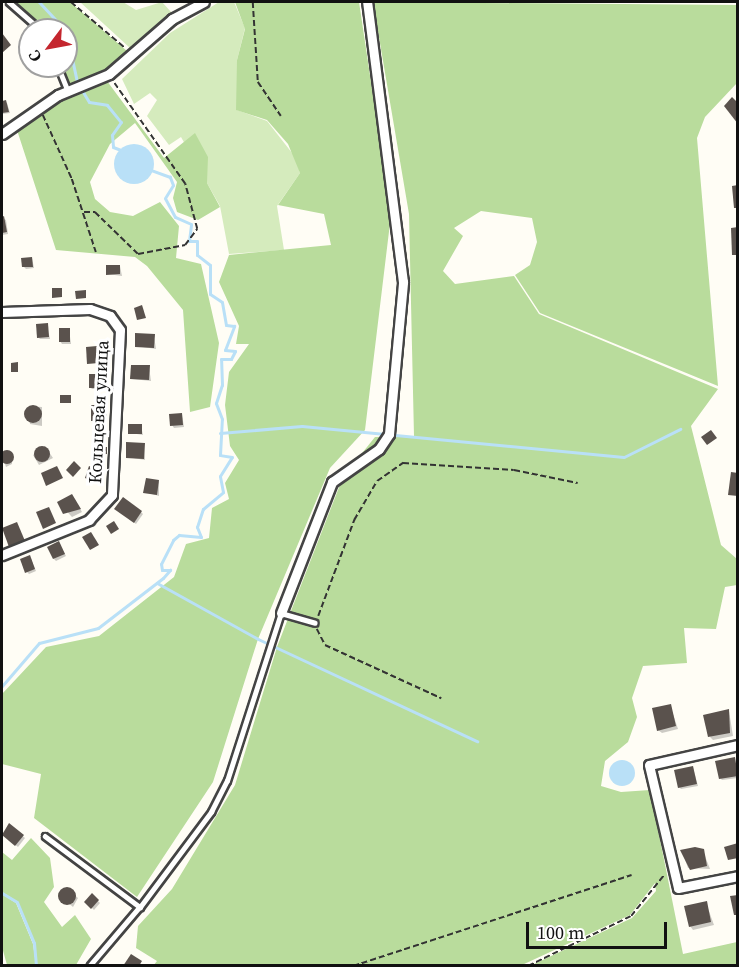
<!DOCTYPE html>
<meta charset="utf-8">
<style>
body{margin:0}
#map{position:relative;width:739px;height:967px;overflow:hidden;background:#fffdf5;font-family:"Source Serif 4",serif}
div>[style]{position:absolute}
.green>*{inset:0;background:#d5ebbd}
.forest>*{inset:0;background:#b9dc9c}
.water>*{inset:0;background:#b9e0f7}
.round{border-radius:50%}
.shadow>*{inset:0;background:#0003}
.stream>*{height:3px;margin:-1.5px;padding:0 1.5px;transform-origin:1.5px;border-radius:1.5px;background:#b9e0f7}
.building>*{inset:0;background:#5a524d}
.path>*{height:1.5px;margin-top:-0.75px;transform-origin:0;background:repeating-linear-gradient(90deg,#333 0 6px,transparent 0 9px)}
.roads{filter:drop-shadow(2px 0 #444) drop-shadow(-2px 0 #444) drop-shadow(0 2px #444) drop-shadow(0 -2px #444)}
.service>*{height:4.5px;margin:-2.25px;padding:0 2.25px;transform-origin:2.25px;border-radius:2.25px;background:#fff}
.minor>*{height:9px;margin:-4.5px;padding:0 4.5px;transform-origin:4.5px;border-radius:4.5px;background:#fff}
span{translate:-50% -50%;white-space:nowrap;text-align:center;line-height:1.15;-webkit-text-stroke:6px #fff;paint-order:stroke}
.street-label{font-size:18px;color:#111}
.frame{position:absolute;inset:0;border:3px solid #111;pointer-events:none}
.north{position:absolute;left:18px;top:18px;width:60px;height:60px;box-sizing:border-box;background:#fff;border:2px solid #a0a0a0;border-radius:50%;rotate:238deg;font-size:16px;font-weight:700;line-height:24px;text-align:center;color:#111}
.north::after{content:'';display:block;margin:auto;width:21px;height:27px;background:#c4262e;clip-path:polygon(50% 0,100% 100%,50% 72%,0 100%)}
.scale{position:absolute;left:526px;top:922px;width:141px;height:27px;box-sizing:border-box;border:3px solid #111;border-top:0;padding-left:8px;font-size:18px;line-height:21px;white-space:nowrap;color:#111;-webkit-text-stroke:4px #fff;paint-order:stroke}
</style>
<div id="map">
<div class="green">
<div style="clip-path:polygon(80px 2px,123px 2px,136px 10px,162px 2px,172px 13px,130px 48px)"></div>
<div style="clip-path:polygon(219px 2px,234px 2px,245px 28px,237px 60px,237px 110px,267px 121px,296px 158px,300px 173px,277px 206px,284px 250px,229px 254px,220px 206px,181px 137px,169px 145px,147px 116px,157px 100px,150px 93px,134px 104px,122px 79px,170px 33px)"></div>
</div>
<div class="forest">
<div style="clip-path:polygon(12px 2px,70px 2px,127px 51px,106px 72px,67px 88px,59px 66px,66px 66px,66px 30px,43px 30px)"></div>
<div style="clip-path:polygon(235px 2px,359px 2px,391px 215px,365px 430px,330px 468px,258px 639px,213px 782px,137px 897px,34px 818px,41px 774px,2px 764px,2px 694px,46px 647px,99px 636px,174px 577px,186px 544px,209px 538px,212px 508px,229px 499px,225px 483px,239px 460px,230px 446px,225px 405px,229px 372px,249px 344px,236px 344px,239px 326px,219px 282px,229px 255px,331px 245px,324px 214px,278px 205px,300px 173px,288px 144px,267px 120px,236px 110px,237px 60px,245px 29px)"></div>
<div style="clip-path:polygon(373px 2px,737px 5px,737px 83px,705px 117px,697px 138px,718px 386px,540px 313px,515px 275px,530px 265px,537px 242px,532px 218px,481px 211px,454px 228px,463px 236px,443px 271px,455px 284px,514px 276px,539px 314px,718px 389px,691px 426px,721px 545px,737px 559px,737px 585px,725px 587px,716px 629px,684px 628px,687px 663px,643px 666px,632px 698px,637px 717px,628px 742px,605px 761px,601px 786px,621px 792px,650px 790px,683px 954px,737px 942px,737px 965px,532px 965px,632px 918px,656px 891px,655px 883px,630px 915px,522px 965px,153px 966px,157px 961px,136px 948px,138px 926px,172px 889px,235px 785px,277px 647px,343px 477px,375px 437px,414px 436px,409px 214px)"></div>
<div style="clip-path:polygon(107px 81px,164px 158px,195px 133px,208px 157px,207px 183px,220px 207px,198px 220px,177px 212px,173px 198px,177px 182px,135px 123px,110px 144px,90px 182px,95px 199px,110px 212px,133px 216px,160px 202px,179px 226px,176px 258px,201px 264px,219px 343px,210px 407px,190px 412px,183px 310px,147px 266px,135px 257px,56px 250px,16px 127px,47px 106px)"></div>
<div style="clip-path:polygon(31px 838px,50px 858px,54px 887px,44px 902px,62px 927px,75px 915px,91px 939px,76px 965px,37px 965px,35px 943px,18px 902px,2px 892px,2px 852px,12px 860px)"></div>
<div style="clip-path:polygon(2px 894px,16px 903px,33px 944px,36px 965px,7px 965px,2px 947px)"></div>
</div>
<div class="water">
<div class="round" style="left:114px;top:144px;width:40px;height:40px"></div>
<div class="round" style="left:609px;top:760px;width:26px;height:26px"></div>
</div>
<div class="shadow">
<div style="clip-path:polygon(2px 102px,7px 103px,10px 113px,2px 114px)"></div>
<div style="clip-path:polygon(2px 218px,6px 220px,8px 234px,2px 235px)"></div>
<div style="clip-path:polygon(32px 258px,34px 268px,26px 269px,24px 267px)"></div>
<div style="clip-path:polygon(120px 266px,122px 276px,107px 274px)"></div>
<div style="clip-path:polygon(47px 325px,50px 339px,40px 339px,38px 337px)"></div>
<div style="clip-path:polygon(69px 329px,71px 344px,62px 344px,60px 341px)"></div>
<div style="clip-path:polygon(154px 336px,156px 349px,136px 346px)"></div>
<div style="clip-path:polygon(149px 367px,151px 381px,132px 379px)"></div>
<div style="clip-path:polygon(100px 375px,102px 389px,92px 389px,90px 387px)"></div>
<div style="clip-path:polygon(29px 406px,42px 407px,42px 426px,30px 424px)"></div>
<div style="clip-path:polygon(182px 415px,184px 427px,174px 428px,172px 425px)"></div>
<div style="clip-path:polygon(141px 426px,143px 435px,130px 433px)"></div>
<div style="clip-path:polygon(144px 444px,145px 460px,127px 457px)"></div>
<div style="clip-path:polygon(45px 446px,53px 458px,39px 465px,33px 455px)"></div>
<div style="clip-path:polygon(12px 452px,12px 464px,6px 467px,2px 454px)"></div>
<div style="clip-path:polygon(90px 468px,103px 475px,99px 484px,86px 478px)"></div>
<div style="clip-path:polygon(159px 481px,159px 496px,145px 492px)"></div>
<div style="clip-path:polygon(74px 498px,82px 512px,72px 517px,59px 503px)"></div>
<div style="clip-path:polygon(118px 510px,141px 512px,143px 514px,136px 524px)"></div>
<div style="clip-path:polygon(60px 545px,66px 556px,56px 561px,54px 559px)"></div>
<div style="clip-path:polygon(31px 559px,36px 571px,29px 574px,27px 572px)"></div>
<div style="clip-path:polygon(670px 705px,678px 729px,662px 733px,658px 730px)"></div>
<div style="clip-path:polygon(729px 711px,733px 736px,713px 740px,710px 737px)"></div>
<div style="clip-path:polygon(734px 759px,738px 778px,722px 780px,720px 778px)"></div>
<div style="clip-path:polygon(693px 768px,698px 786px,681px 789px,679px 787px)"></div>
<div style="clip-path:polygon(9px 825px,25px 838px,18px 847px,2px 834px)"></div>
<div style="clip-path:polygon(682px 851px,703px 851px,710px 869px,688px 868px)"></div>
<div style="clip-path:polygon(66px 888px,78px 898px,73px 907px,58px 894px)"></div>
<div style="clip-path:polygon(92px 895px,100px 903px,94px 910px,86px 902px)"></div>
<div style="clip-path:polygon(706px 903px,714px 925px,693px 930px,690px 926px)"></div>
</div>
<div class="stream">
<div style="left:39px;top:2px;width:38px;rotate:47deg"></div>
<div style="left:66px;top:31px;width:52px;rotate:77.8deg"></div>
<div style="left:77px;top:82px;width:23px;rotate:59deg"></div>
<div style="left:89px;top:102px;width:18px;rotate:9deg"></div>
<div style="left:107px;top:105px;width:22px;rotate:51deg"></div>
<div style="left:121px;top:122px;width:16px;rotate:125deg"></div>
<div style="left:112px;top:135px;width:12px;rotate:85deg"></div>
<div style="left:113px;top:147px;width:9px;rotate:21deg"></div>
<div style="left:220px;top:433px;width:82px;rotate:-4.9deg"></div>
<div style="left:302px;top:426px;width:323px;rotate:5.5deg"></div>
<div style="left:624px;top:457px;width:63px;rotate:-26.6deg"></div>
<div style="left:157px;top:583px;width:115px;rotate:29deg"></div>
<div style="left:258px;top:639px;width:242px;rotate:25deg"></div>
<div style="left:2px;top:686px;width:57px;rotate:-49.3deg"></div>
<div style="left:39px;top:643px;width:61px;rotate:-14.3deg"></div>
<div style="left:98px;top:628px;width:82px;rotate:-37.6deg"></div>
<div style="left:163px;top:578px;width:11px;rotate:-49deg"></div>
<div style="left:170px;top:570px;width:8px;rotate:180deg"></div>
<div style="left:162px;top:570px;width:6px;rotate:-99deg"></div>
<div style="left:161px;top:564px;width:27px;rotate:-63deg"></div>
<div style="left:173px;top:540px;width:8px;rotate:-40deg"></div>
<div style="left:179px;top:535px;width:22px;rotate:5deg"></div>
<div style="left:201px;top:537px;width:11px;rotate:-112deg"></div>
<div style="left:197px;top:527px;width:19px;rotate:-72deg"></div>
<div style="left:203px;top:509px;width:26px;rotate:-40deg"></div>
<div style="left:223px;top:492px;width:16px;rotate:-101deg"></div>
<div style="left:220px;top:476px;width:22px;rotate:-58deg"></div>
<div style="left:232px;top:457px;width:12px;rotate:-171deg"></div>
<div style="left:220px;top:455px;width:36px;rotate:-87deg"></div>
<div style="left:222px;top:419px;width:17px;rotate:-111deg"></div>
<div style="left:216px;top:403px;width:19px;rotate:-72deg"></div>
<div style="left:222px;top:385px;width:26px;rotate:-92deg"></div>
<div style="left:221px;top:359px;width:10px"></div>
<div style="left:231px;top:359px;width:9px;rotate:-63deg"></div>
<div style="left:235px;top:351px;width:10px;rotate:-174deg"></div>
<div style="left:225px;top:350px;width:26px;rotate:-69deg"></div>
<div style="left:234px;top:326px;width:8px;rotate:-173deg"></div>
<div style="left:226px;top:325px;width:23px;rotate:-100deg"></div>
<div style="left:222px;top:302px;width:14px;rotate:-146deg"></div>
<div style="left:210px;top:294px;width:29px;rotate:-90deg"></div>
<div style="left:210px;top:265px;width:16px;rotate:-142deg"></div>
<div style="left:197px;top:255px;width:14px;rotate:-90deg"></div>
<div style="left:197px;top:241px;width:8px;rotate:180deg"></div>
<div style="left:189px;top:241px;width:17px;rotate:-83deg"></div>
<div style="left:191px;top:224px;width:17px;rotate:-156deg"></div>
<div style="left:175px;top:217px;width:21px;rotate:-118deg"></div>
<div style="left:165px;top:198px;width:15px;rotate:-58deg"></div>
<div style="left:173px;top:185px;width:9px;rotate:-111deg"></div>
<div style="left:170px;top:177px;width:20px;rotate:-160deg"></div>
<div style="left:2px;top:893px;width:17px;rotate:31deg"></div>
<div style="left:17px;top:902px;width:44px;rotate:67.5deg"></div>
<div style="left:34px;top:943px;width:23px;rotate:85deg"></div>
</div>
<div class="building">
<div style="clip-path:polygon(2px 33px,11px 45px,2px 53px)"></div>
<div style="clip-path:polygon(732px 97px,738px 103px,738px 124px,724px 106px)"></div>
<div style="clip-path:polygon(6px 100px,9px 112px,2px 113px,2px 101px)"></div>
<div style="clip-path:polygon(738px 185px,738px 208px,734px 208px,732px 186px)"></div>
<div style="clip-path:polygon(4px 216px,7px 232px,2px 233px,2px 217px)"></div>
<div style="clip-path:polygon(738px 227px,738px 255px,732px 255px,731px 228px)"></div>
<div style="clip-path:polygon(32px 257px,33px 267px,22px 267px,21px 258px)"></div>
<div style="clip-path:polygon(106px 265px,120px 265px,120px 274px,106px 275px)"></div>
<div style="clip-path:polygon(52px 288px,62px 288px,62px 297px,52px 298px)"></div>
<div style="clip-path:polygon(86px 290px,86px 298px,76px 299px,75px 291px)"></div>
<div style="clip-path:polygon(142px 305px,146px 318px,137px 320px,134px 308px)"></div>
<div style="clip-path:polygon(48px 323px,49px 337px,37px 338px,36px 324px)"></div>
<div style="clip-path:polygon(59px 328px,70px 328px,70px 342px,59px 342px)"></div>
<div style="clip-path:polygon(135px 333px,155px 334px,154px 348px,135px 347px)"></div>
<div style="clip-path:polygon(97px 346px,99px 363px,87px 364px,86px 347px)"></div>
<div style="clip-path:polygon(18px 362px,18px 372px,11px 372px,11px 363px)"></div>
<div style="clip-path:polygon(131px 365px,150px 365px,149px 380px,130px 379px)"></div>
<div style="clip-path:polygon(89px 374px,101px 374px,101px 388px,89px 388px)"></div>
<div style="clip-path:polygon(60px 395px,71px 395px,71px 403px,60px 403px)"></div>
<div class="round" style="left:24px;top:405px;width:18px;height:18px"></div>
<div style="clip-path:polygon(91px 405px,106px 405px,107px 420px,91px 421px)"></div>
<div style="clip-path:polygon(182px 413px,183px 425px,170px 426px,169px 414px)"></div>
<div style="clip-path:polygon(128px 424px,142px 424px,142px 434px,128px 434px)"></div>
<div style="clip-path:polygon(711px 430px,717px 438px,707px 445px,701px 437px)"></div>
<div style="clip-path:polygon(126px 442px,145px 443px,144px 459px,126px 458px)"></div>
<div class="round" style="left:34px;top:446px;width:16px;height:16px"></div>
<div style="clip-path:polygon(93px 447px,107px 447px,107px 454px,93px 455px)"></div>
<div class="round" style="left:0;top:450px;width:14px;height:14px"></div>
<div style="clip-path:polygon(74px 461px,81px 468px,73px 477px,66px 470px)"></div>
<div style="clip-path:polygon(57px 466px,63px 478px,46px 486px,41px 473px)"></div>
<div style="clip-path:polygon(89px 466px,101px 471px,97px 483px,85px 478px)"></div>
<div style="clip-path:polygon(731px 472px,738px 473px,738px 496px,728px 495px)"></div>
<div style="clip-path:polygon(146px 478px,159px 480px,157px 495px,143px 493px)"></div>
<div style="clip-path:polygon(72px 494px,81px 509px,63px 514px,57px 502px)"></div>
<div style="clip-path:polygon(123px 497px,142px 511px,134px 523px,114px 509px)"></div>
<div style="clip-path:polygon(49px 507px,56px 523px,43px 529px,36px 512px)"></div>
<div style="clip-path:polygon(114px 521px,119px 529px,111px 534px,106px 526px)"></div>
<div style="clip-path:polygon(17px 522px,25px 541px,9px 547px,2px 528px)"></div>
<div style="clip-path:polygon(91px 532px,99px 545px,90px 550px,82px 537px)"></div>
<div style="clip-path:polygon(59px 541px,65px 554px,53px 559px,47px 547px)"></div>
<div style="clip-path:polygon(30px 555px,35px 569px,25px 573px,20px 559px)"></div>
<div style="clip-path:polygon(671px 704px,676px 726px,657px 731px,652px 708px)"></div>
<div style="clip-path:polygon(729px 709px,730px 733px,708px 737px,703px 715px)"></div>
<div style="clip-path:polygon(735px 757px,738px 776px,719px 779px,715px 761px)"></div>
<div style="clip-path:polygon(693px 766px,697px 784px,678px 788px,674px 770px)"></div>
<div style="clip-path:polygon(9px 823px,24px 835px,15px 846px,2px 835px)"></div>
<div style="clip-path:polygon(738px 843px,738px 858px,728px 860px,724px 847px)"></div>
<div style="clip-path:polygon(695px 847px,704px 849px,707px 866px,690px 870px,680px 850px)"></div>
<div class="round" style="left:58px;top:887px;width:18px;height:18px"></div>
<div style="clip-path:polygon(92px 893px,99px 900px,91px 909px,84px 902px)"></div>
<div style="clip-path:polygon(738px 895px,738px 915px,734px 915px,730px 896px)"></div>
<div style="clip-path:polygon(707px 901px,711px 922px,689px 927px,684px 906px)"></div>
<div style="clip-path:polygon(131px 954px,142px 961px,139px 966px,123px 966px)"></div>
</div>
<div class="path">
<div style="left:71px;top:2px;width:70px;rotate:40.3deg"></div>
<div style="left:253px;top:2px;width:80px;rotate:86.4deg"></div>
<div style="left:258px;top:82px;width:41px;rotate:55.9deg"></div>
<div style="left:43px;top:115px;width:70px;rotate:65.6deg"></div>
<div style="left:72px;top:179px;width:77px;rotate:71.8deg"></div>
<div style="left:84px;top:212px;width:11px"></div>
<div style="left:95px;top:212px;width:60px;rotate:44.3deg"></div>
<div style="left:138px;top:254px;width:48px;rotate:-10.8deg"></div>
<div style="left:185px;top:245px;width:20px;rotate:-53deg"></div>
<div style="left:197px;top:229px;width:47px;rotate:-104.9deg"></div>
<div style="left:185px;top:184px;width:123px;rotate:-125.1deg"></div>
<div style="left:318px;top:616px;width:103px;rotate:-69.4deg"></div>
<div style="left:354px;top:520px;width:45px;rotate:-59.5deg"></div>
<div style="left:377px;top:481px;width:32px;rotate:-35deg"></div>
<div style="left:403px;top:463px;width:111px;rotate:3.6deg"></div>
<div style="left:514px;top:470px;width:65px;rotate:11.5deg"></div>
<div style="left:317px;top:629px;width:18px;rotate:63deg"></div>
<div style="left:325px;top:645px;width:128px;rotate:24.6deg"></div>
<div style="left:353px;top:966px;width:293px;rotate:-18.1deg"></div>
<div style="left:528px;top:966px;width:114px;rotate:-25.9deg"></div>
<div style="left:631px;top:916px;width:53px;rotate:-51.2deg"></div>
</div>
<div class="roads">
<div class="service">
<div style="left:9px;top:2px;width:43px;rotate:41.2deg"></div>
<div style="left:58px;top:66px;width:27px;rotate:68deg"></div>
<div style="left:45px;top:836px;width:119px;rotate:36.8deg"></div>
<div style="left:140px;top:907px;width:77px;rotate:130.3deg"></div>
<div style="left:140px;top:907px;width:119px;rotate:-53.2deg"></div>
<div style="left:211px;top:812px;width:35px;rotate:-63deg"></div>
<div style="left:227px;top:781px;width:176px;rotate:-72.2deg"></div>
<div style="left:281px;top:613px;width:35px;rotate:16deg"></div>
</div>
<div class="minor">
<div style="left:2px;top:134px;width:68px;rotate:-34.9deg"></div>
<div style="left:58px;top:95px;width:55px;rotate:-22.4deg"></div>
<div style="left:109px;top:74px;width:84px;rotate:-41.1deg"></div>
<div style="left:172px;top:19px;width:36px;rotate:-28deg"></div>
<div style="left:2px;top:312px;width:88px;rotate:-2deg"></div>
<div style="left:90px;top:309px;width:21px;rotate:19deg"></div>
<div style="left:110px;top:316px;width:17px;rotate:54deg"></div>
<div style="left:120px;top:330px;width:165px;rotate:92.8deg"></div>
<div style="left:112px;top:495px;width:34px;rotate:133deg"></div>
<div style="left:89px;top:520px;width:94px;rotate:158.1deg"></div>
<div style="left:281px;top:613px;width:141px;rotate:-68.7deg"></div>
<div style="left:332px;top:482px;width:57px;rotate:-35.1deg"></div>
<div style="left:379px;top:449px;width:18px;rotate:-56deg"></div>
<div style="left:389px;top:434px;width:153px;rotate:-84.7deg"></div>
<div style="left:403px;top:282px;width:282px;rotate:-97.3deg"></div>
<div style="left:738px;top:745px;width:91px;rotate:167.3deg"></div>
<div style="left:649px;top:765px;width:126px;rotate:76.7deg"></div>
<div style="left:678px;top:888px;width:61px;rotate:-11.3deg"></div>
</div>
</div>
<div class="street-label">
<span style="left:99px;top:412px;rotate:-87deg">Кольцевая улица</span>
</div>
<div class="frame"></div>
<div class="north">С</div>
<div class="scale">100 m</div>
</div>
